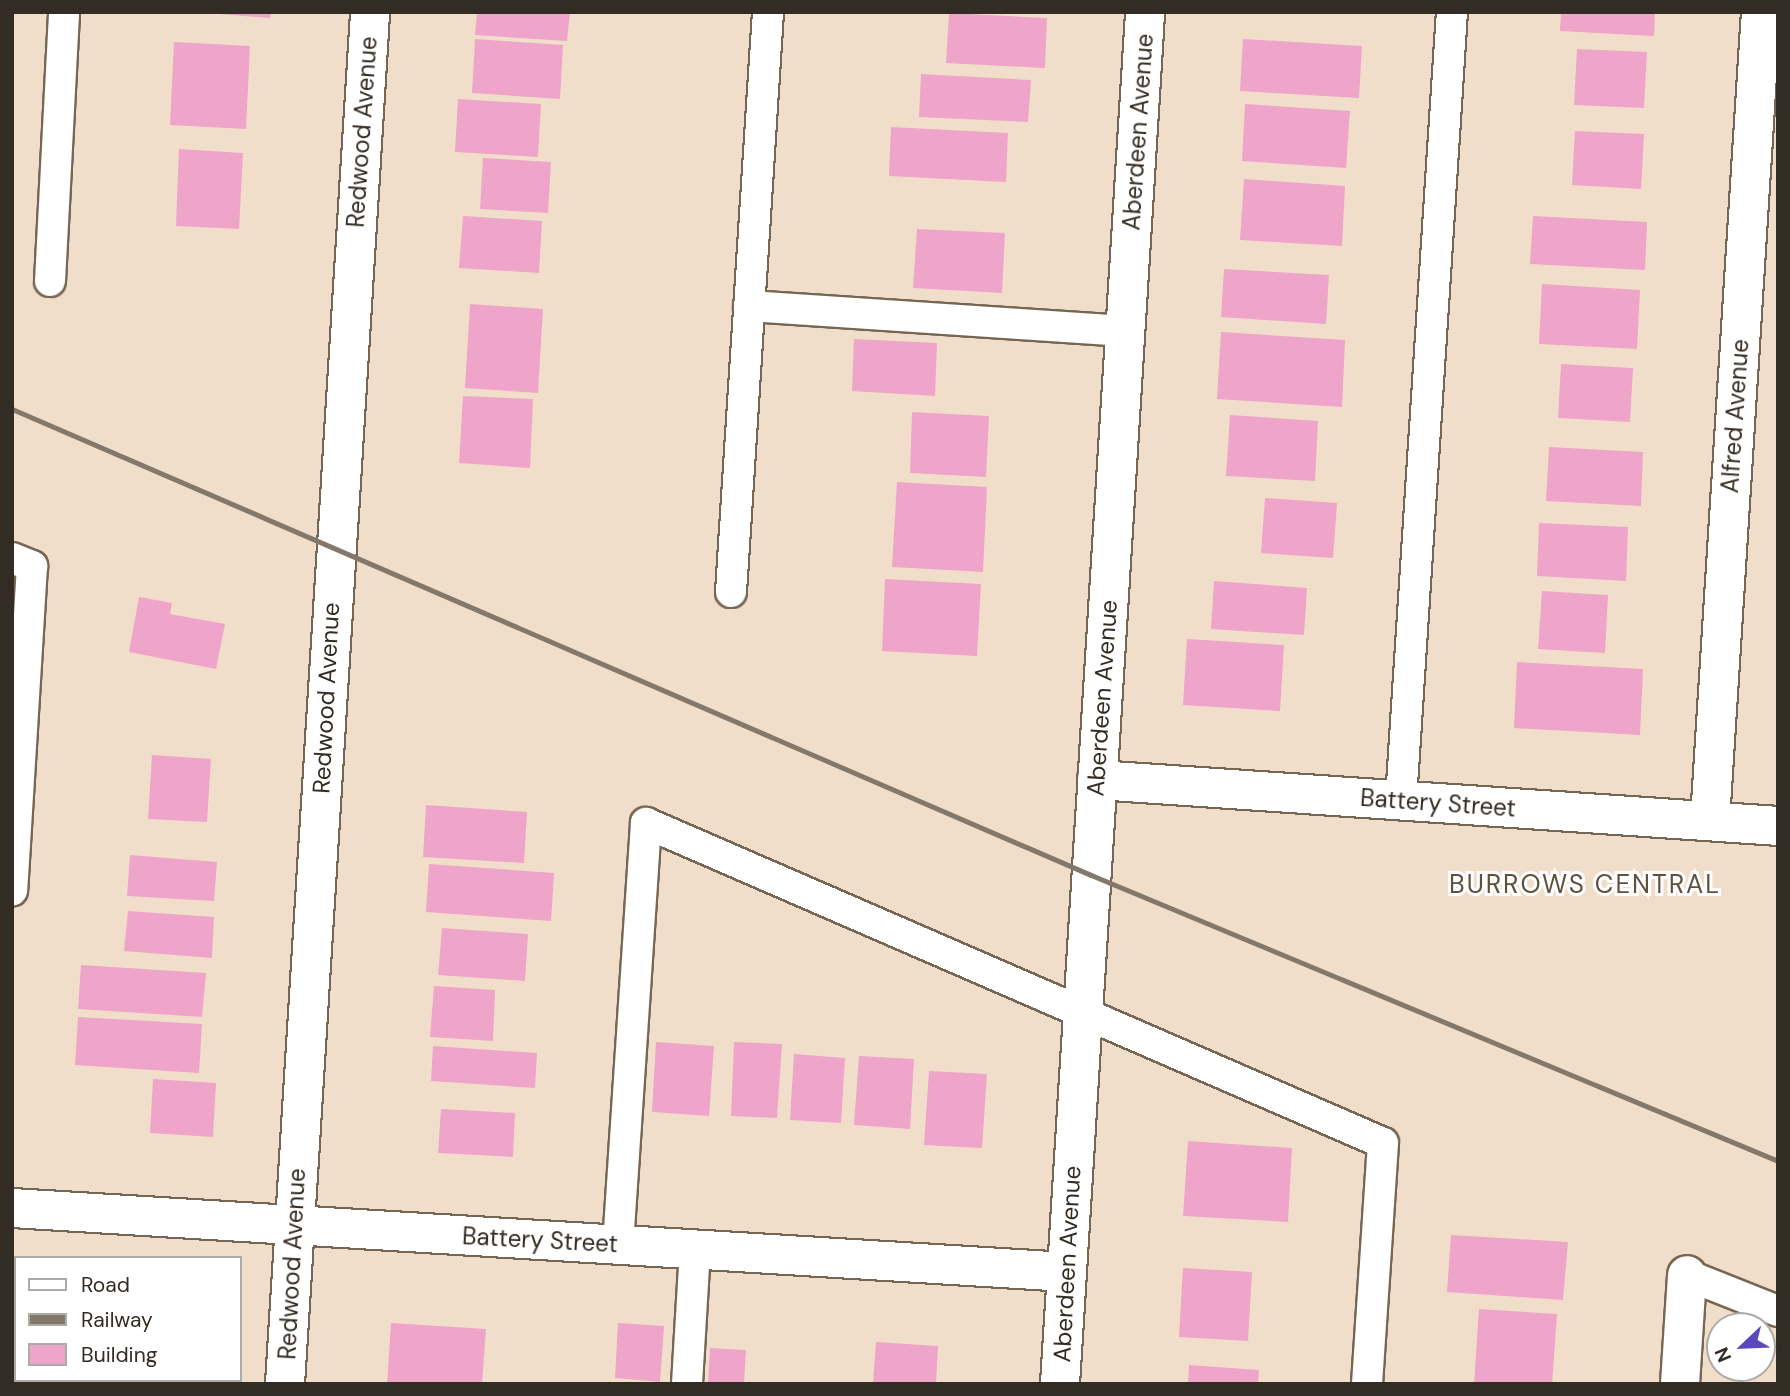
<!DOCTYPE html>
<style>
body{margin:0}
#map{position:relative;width:1790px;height:1396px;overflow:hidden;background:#f1deca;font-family:"DM Sans",sans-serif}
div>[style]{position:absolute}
.building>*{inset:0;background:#efa5ca}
.roads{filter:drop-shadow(2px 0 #766654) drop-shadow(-2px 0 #766654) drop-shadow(0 2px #766654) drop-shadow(0 -2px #766654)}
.service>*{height:30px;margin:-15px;padding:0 15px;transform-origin:15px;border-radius:15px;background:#fff}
.minor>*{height:38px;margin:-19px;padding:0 19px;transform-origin:19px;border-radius:19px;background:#fff}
.tertiary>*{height:38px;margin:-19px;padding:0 19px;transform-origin:19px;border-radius:19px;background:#fff}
.rail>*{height:5px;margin:-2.5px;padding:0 2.5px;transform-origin:2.5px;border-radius:2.5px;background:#84786b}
span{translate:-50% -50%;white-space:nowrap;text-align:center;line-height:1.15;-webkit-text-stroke:6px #fff;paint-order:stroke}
.street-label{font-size:24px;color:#332c24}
.neighbourhood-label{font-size:26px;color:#60513f;letter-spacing:2px}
.frame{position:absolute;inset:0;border:14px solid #332c24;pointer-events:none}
.legend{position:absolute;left:14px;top:1256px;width:228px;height:126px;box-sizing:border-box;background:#fff;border:2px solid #adaba7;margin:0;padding:9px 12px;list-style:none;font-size:21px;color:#332c24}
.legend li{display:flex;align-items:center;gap:14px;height:35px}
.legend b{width:35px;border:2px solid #adaba7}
.north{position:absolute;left:1706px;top:1312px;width:70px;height:70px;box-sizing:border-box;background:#fff;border:2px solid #adaba7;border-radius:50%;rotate:247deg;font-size:19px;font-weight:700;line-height:28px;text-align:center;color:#332c24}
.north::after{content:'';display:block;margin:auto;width:24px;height:32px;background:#5c47bf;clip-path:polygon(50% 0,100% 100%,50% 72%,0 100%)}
</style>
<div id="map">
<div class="building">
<div style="clip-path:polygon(193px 12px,271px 12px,270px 18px)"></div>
<div style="clip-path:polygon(477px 12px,570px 12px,567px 41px,475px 35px)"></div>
<div style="clip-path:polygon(1561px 12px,1655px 12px,1654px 36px,1560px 31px)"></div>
<div style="clip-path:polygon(949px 13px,1047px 18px,1045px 68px,946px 63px)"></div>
<div style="clip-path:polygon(475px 39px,563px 45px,560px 99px,472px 93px)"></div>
<div style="clip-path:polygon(1243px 39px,1362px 46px,1359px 98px,1240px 91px)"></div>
<div style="clip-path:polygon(174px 42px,250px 46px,246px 129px,170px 125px)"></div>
<div style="clip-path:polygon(1577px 49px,1647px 52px,1644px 108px,1574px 105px)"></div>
<div style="clip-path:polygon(921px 74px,1031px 80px,1028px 122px,919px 117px)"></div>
<div style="clip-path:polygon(458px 99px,541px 104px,538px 157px,455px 152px)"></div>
<div style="clip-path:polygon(1245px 104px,1350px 111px,1346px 168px,1242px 161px)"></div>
<div style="clip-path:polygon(891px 127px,1008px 133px,1006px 182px,889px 176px)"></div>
<div style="clip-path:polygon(1575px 131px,1644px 134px,1641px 189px,1572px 185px)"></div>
<div style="clip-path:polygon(179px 149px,243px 153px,239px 229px,176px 226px)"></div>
<div style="clip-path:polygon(483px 158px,551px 162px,548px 213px,480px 209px)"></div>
<div style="clip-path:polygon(1244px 179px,1345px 186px,1342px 246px,1240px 240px)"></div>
<div style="clip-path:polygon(463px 216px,542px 221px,539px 273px,459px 268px)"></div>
<div style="clip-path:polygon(1533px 216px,1647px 222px,1645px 270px,1530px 264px)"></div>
<div style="clip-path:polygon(917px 229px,1005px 233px,1002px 293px,913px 288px)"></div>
<div style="clip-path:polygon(1224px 269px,1329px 275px,1326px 324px,1221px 317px)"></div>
<div style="clip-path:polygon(1542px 284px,1640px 290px,1637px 349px,1539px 344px)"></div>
<div style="clip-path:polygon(470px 304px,543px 309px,538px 393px,465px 388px)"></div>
<div style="clip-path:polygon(1221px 332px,1345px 340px,1342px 407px,1217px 399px)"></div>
<div style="clip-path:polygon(854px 339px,937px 343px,935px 396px,852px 391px)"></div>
<div style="clip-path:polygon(1561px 364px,1633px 368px,1630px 422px,1558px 418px)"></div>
<div style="clip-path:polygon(463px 396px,533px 399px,530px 468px,459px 463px)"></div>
<div style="clip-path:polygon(912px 412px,989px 416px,986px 477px,910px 473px)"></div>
<div style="clip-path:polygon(1230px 415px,1318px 421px,1315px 481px,1226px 476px)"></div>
<div style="clip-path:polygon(1549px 447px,1643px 452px,1641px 506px,1546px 501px)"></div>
<div style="clip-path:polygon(897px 482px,987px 487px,983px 572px,892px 567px)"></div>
<div style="clip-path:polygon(1265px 498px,1337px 503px,1333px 558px,1261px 553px)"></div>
<div style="clip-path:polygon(1539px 523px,1628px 527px,1626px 581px,1537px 576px)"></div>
<div style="clip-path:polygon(885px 579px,981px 584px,977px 656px,882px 651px)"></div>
<div style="clip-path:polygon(1214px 581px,1307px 588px,1304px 635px,1211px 629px)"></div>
<div style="clip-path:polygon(1542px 591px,1608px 595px,1605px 653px,1538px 649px)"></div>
<div style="clip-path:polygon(139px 597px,172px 603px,170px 614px,225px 624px,216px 669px,129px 652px)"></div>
<div style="clip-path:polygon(1187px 639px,1284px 645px,1280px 711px,1183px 705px)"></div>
<div style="clip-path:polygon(1517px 662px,1643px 669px,1640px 735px,1514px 728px)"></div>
<div style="clip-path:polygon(152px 755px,211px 759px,207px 822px,148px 819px)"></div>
<div style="clip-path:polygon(426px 805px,527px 812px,524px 863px,423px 857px)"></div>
<div style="clip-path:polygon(130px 855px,217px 862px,214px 901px,127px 896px)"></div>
<div style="clip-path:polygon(429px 864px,554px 873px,551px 921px,426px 912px)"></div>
<div style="clip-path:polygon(128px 911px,214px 917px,212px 958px,124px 951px)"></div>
<div style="clip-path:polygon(442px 928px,528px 934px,525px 981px,438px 975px)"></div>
<div style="clip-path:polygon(81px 965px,206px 973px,202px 1017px,78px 1009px)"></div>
<div style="clip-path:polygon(434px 986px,495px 990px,493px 1041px,430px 1037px)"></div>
<div style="clip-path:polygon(78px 1017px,202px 1024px,199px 1073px,75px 1065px)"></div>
<div style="clip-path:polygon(656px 1042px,714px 1046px,709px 1116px,652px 1112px)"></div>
<div style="clip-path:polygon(734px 1042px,782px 1044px,777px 1118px,731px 1116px)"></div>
<div style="clip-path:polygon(433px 1046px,537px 1053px,535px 1088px,431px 1081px)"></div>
<div style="clip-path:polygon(794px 1054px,845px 1058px,841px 1123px,790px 1120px)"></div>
<div style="clip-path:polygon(859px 1056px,914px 1059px,910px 1129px,854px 1125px)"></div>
<div style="clip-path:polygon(929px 1071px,987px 1074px,982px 1148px,924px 1145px)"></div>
<div style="clip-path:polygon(153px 1079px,216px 1083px,213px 1137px,150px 1133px)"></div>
<div style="clip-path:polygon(441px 1109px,515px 1113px,513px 1157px,438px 1153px)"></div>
<div style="clip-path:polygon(1188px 1141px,1292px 1148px,1288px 1222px,1183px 1216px)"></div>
<div style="clip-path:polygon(1451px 1235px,1568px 1242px,1563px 1300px,1447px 1292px)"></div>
<div style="clip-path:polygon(1183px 1268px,1252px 1272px,1248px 1341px,1179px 1337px)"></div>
<div style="clip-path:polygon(1479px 1309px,1557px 1314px,1552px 1384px,1474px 1384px)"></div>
<div style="clip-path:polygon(391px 1323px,486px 1329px,482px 1384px,387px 1384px)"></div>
<div style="clip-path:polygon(618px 1323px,664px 1326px,660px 1382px,615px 1378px)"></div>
<div style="clip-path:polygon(876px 1342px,938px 1346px,936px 1384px,873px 1384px)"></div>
<div style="clip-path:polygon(710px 1348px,746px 1350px,744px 1384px,708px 1384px)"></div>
<div style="clip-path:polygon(1189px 1365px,1259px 1370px,1258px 1384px,1188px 1384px)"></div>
<div style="clip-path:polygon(103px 1380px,191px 1380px,191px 1384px)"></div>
</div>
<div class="roads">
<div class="service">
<div style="left:50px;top:281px;width:269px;rotate:-87deg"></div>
<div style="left:749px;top:306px;width:377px;rotate:3.8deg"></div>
<div style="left:12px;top:558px;width:22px;rotate:22deg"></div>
<div style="left:32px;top:566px;width:325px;rotate:93.5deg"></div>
<div style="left:731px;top:592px;width:581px;rotate:-86.35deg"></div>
<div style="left:1401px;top:800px;width:790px;rotate:-86.3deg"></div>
<div style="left:618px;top:1245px;width:423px;rotate:-86.2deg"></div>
<div style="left:646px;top:823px;width:803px;rotate:23.47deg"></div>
<div style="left:1383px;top:1143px;width:242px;rotate:93.8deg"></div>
<div style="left:1687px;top:1275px;width:98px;rotate:21.6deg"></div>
<div style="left:687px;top:1384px;width:134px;rotate:-86.6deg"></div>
</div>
<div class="minor">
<div style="left:1097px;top:780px;width:683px;rotate:3.86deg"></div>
<div style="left:1710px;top:820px;width:810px;rotate:-86.39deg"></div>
<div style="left:12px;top:1208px;width:1057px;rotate:3.47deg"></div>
<div style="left:1060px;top:1384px;width:1375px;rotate:-86.45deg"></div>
<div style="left:1680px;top:1384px;width:109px;rotate:-86.3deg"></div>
</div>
<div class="tertiary">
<div style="left:285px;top:1384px;width:1375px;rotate:-86.45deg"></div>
</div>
</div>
<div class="rail">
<div style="left:12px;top:409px;width:1175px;rotate:23.36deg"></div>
<div style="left:1091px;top:875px;width:744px;rotate:22.6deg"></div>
</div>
<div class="street-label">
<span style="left:362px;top:132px;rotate:-86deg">Redwood Avenue</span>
<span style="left:1138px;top:132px;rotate:-86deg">Aberdeen Avenue</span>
<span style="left:1735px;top:416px;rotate:-86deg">Alfred Avenue</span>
<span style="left:326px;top:698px;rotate:-87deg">Redwood Avenue</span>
<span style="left:1102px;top:698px;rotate:-86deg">Aberdeen Avenue</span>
<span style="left:1438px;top:803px;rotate:4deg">Battery Street</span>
<span style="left:540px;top:1240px;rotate:3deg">Battery Street</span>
<span style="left:292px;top:1264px;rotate:-87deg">Redwood Avenue</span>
<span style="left:1067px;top:1264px;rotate:-87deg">Aberdeen Avenue</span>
</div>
<div class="neighbourhood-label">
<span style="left:1585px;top:885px">BURROWS CENTRAL</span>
</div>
<div class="frame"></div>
<ul class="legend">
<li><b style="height:9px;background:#fff"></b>Road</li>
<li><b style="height:9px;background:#84786b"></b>Railway</li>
<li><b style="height:19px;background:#efa5ca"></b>Building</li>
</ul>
<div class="north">N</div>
</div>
